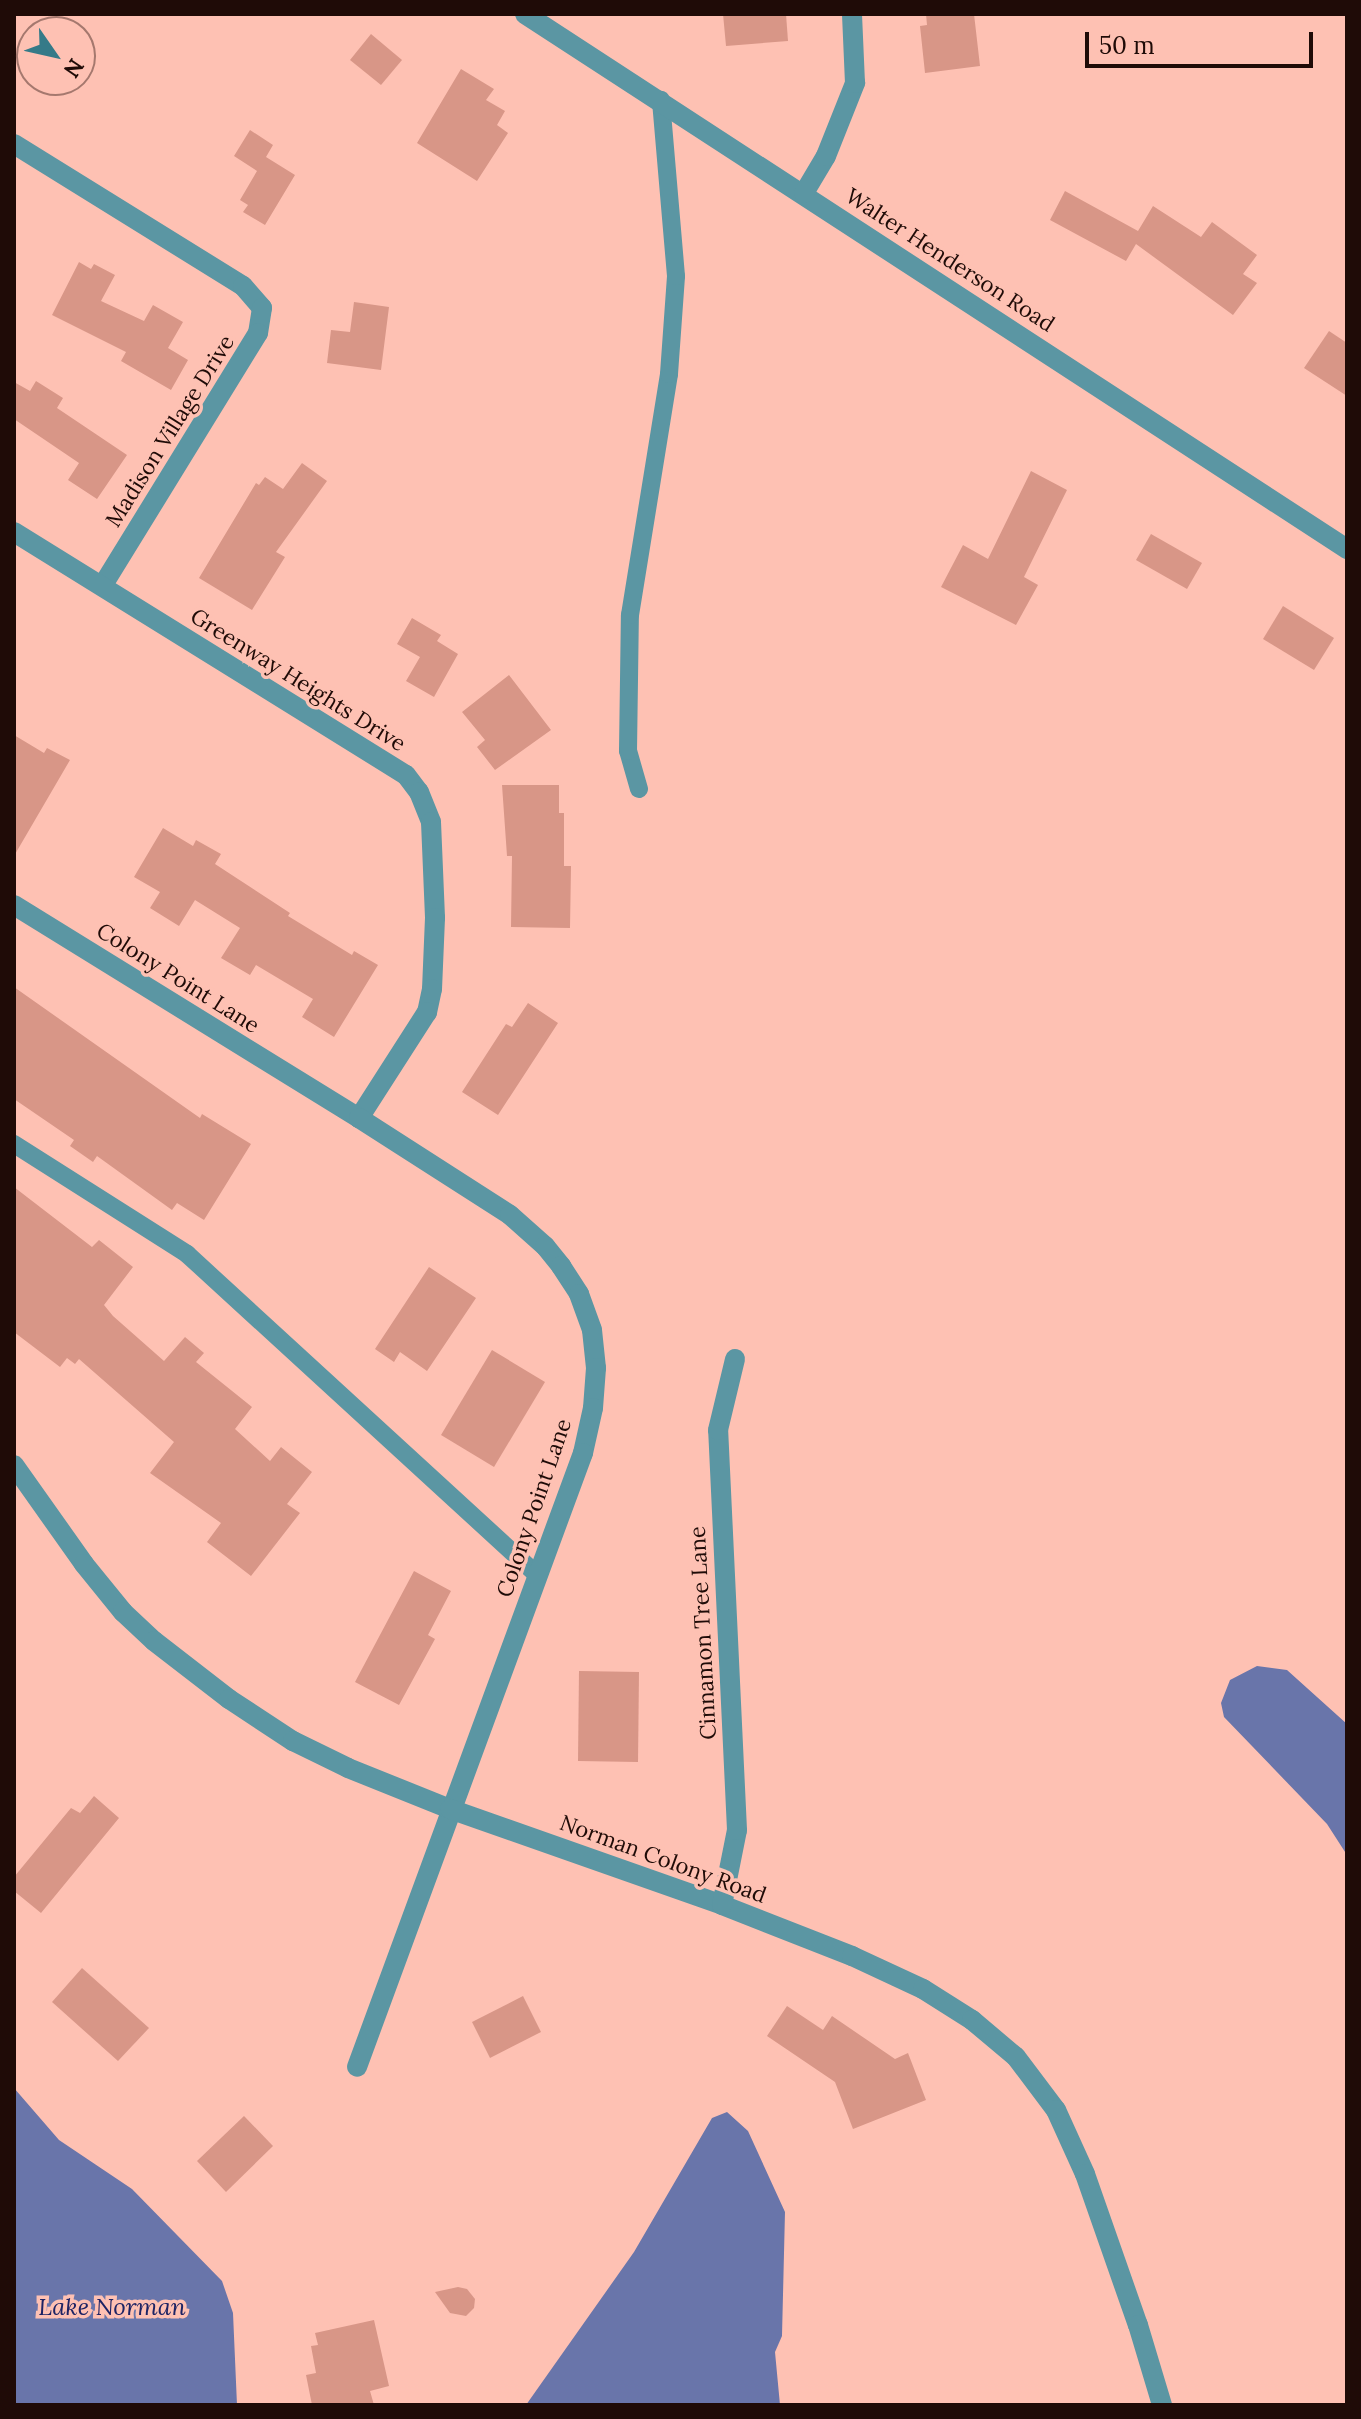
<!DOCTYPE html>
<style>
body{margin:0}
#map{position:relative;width:1361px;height:2419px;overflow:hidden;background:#fec1b3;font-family:Lora,serif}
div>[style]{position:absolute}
.water>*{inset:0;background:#6975aa}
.building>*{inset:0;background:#d89687}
.service>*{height:18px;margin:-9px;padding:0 9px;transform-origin:9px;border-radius:9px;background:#5b96a3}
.minor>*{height:20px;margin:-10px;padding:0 10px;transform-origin:10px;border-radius:10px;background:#5b96a3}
span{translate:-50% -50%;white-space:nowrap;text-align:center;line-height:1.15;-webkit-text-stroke:7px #fec1b3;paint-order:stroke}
.street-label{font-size:22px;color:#1f0b07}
.water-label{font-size:24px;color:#1d2364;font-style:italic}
.frame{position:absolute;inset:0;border:16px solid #1f0b07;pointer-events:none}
.north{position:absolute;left:16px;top:16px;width:80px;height:80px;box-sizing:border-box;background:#fec1b3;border:2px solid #a5786e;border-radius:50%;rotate:124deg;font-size:22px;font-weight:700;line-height:32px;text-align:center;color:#1f0b07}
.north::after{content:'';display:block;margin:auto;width:28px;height:36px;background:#357a88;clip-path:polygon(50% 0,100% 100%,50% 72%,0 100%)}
.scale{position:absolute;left:1085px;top:32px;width:228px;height:36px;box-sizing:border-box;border:4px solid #1f0b07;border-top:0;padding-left:10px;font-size:24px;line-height:28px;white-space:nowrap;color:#1f0b07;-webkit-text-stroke:6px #fec1b3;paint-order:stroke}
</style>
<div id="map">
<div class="water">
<div style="clip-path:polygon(1257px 1666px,1287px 1670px,1347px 1724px,1347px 1855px,1327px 1824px,1224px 1717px,1221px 1703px,1230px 1680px)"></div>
<div style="clip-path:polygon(14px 2088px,59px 2140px,132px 2189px,222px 2281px,233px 2313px,237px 2405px,14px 2405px)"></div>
<div style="clip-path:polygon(727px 2112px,748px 2131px,785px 2212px,782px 2336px,775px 2352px,780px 2405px,526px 2405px,634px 2252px,712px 2118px)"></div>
</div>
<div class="building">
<div style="clip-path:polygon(723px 14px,786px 14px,788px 41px,726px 46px)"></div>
<div style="clip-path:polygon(926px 14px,974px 14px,980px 66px,925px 73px,920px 26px,927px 25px)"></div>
<div style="clip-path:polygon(371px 34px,402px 60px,381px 85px,350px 60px)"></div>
<div style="clip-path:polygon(461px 69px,494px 89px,486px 100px,505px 111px,497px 125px,508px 133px,477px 181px,417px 143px)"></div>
<div style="clip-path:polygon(250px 130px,273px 145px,266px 157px,295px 175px,265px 225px,243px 212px,248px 205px,240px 200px,257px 171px,234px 156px)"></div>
<div style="clip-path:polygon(1065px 191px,1138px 231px,1153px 206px,1201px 237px,1212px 222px,1257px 255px,1243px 274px,1257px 283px,1233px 315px,1136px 244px,1126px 261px,1050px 220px)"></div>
<div style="clip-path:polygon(79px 262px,91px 269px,94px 264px,115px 275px,101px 301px,144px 321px,153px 305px,183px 322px,168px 348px,188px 360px,171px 390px,121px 361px,126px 352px,52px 315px)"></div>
<div style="clip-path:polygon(354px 302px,389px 307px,381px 370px,327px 363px,331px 330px,350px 332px)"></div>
<div style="clip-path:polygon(1329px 331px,1347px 343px,1347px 396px,1304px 368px)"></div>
<div style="clip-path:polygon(36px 381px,63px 398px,57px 408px,127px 455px,97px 499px,68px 480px,79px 463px,14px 419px,14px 382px,30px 391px)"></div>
<div style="clip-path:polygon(302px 463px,327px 481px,276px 552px,285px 557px,252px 610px,199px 578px,256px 483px,259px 485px,265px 477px,283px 489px)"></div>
<div style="clip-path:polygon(1031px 471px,1067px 490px,1024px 577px,1038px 585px,1016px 625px,941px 587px,963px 545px,988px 559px)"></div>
<div style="clip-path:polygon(1151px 534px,1202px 563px,1187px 589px,1136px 560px)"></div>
<div style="clip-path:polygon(1283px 606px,1334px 638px,1314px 670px,1263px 639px)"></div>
<div style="clip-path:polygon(412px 618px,441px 635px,437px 641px,458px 654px,434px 697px,406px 681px,420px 657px,397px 644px)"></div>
<div style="clip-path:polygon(509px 675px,551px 730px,495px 770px,477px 747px,485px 740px,462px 712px)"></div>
<div style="clip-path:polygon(14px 735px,44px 753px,47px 748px,70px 760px,14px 856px)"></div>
<div style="clip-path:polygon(502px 785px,559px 785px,559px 813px,564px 813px,564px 866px,571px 866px,570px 928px,511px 927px,512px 856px,507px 856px)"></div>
<div style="clip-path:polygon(163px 828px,193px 846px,196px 840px,221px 854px,215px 864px,290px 913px,288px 916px,352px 955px,354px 951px,378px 965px,334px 1037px,302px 1017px,313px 999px,256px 965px,250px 975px,221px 958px,240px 928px,195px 900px,179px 926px,150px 908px,160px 892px,134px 877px)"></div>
<div style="clip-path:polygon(14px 987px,200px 1118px,202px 1114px,251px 1144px,204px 1220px,177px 1203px,172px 1210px,97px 1156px,93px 1162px,70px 1146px,74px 1140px,14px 1099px)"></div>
<div style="clip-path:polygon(528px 1003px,558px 1023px,498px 1115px,462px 1092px,506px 1024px,512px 1027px)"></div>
<div style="clip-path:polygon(14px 1187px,92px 1247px,99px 1240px,133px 1267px,104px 1305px,113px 1316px,164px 1361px,185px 1337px,204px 1353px,196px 1362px,252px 1407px,235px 1429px,270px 1461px,281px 1447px,312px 1472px,287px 1504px,300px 1513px,251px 1576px,207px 1542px,221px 1523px,150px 1473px,174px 1442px,79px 1359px,75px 1364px,67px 1358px,60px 1367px,14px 1332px)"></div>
<div style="clip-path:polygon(429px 1267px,476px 1298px,427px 1371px,400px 1352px,394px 1362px,375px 1349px)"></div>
<div style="clip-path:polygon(492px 1350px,545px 1382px,494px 1467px,441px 1435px)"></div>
<div style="clip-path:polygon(414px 1571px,451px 1591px,428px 1635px,435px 1639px,399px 1705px,355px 1682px)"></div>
<div style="clip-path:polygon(579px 1671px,639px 1672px,638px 1762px,578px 1761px)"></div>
<div style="clip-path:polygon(94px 1796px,119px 1818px,41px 1913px,14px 1891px,14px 1877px,71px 1808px,80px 1813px)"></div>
<div style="clip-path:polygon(82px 1968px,149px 2028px,118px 2061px,52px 2002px)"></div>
<div style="clip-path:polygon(523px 1996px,541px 2032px,490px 2058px,472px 2022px)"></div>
<div style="clip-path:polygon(787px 2006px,823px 2030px,832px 2016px,895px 2059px,908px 2053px,926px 2100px,853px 2129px,835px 2082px,767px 2036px)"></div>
<div style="clip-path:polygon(244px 2116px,273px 2146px,226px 2192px,197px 2161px)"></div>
<div style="clip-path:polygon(458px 2287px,467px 2289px,475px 2299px,474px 2308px,466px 2316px,450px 2313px,435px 2292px)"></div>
<div style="clip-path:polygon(374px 2320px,389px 2386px,370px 2391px,374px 2405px,312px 2405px,306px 2375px,316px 2373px,311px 2346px,318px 2345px,315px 2333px)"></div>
</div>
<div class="service">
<div style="left:639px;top:789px;width:40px;rotate:-106deg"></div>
<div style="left:628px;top:751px;width:136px;rotate:-89.2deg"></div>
<div style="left:630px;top:615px;width:244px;rotate:-80.8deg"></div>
<div style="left:669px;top:374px;width:98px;rotate:-85.9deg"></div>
<div style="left:676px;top:276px;width:177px;rotate:-94.9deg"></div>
<div style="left:14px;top:1144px;width:205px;rotate:32.4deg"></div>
<div style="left:187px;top:1254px;width:473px;rotate:42.5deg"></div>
</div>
<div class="minor">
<div style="left:525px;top:14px;width:981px;rotate:33.06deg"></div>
<div style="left:14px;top:144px;width:269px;rotate:31.8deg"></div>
<div style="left:243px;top:286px;width:29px;rotate:49deg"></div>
<div style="left:262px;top:308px;width:25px;rotate:99deg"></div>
<div style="left:258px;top:333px;width:296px;rotate:121.6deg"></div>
<div style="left:804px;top:193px;width:43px;rotate:-59.3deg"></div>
<div style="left:826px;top:156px;width:79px;rotate:-68.3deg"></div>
<div style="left:855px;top:83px;width:69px;rotate:-92.5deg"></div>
<div style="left:14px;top:532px;width:461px;rotate:31.8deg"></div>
<div style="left:406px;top:775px;width:21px;rotate:53deg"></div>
<div style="left:419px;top:792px;width:32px;rotate:68deg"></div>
<div style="left:431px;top:822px;width:96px;rotate:87.6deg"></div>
<div style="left:435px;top:918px;width:71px;rotate:92.4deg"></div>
<div style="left:432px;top:989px;width:24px;rotate:102deg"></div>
<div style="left:427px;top:1012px;width:126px;rotate:122.7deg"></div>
<div style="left:14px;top:905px;width:405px;rotate:31.7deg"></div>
<div style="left:359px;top:1118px;width:179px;rotate:32.7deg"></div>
<div style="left:510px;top:1215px;width:47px;rotate:41.5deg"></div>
<div style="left:545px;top:1246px;width:26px;rotate:51deg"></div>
<div style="left:561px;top:1266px;width:33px;rotate:57deg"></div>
<div style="left:579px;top:1294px;width:38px;rotate:70deg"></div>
<div style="left:592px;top:1330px;width:38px;rotate:84deg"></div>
<div style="left:596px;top:1368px;width:40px;rotate:94.3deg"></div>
<div style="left:593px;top:1408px;width:46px;rotate:102.5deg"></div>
<div style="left:583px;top:1453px;width:654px;rotate:110.21deg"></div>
<div style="left:14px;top:1465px;width:121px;rotate:54.7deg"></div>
<div style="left:84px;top:1564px;width:62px;rotate:50.9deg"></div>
<div style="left:123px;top:1612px;width:42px;rotate:43.1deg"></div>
<div style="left:154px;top:1641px;width:95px;rotate:37.7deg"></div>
<div style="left:229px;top:1699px;width:77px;rotate:33.3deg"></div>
<div style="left:293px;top:1741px;width:61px;rotate:26.1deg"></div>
<div style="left:348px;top:1768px;width:110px;rotate:21.9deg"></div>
<div style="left:450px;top:1809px;width:288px;rotate:19.4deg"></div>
<div style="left:722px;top:1905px;width:140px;rotate:21.4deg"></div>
<div style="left:852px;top:1956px;width:78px;rotate:24.9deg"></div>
<div style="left:923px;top:1989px;width:58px;rotate:32.3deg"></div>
<div style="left:972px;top:2020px;width:57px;rotate:40.1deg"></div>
<div style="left:1016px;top:2057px;width:66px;rotate:53deg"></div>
<div style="left:1056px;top:2110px;width:70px;rotate:65.6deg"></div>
<div style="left:1085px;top:2174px;width:160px;rotate:70.7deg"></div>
<div style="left:1138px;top:2325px;width:84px;rotate:73.3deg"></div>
<div style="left:722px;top:1905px;width:76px;rotate:-78.7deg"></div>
<div style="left:737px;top:1830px;width:400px;rotate:-92.7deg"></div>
<div style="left:718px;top:1430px;width:73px;rotate:-76.5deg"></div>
</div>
<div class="street-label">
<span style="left:950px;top:260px;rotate:33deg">Walter Henderson Road</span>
<span style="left:170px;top:431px;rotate:-58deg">Madison Village Drive</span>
<span style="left:298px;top:680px;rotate:32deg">Greenway Heights Drive</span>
<span style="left:178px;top:978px;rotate:32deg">Colony Point Lane</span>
<span style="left:534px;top:1508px;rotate:-71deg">Colony Point Lane</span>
<span style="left:703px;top:1633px;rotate:-93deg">Cinnamon Tree Lane</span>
<span style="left:663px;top:1859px;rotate:20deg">Norman Colony Road</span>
</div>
<div class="water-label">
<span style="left:112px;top:2307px">Lake Norman</span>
</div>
<div class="frame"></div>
<div class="north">N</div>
<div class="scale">50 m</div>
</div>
